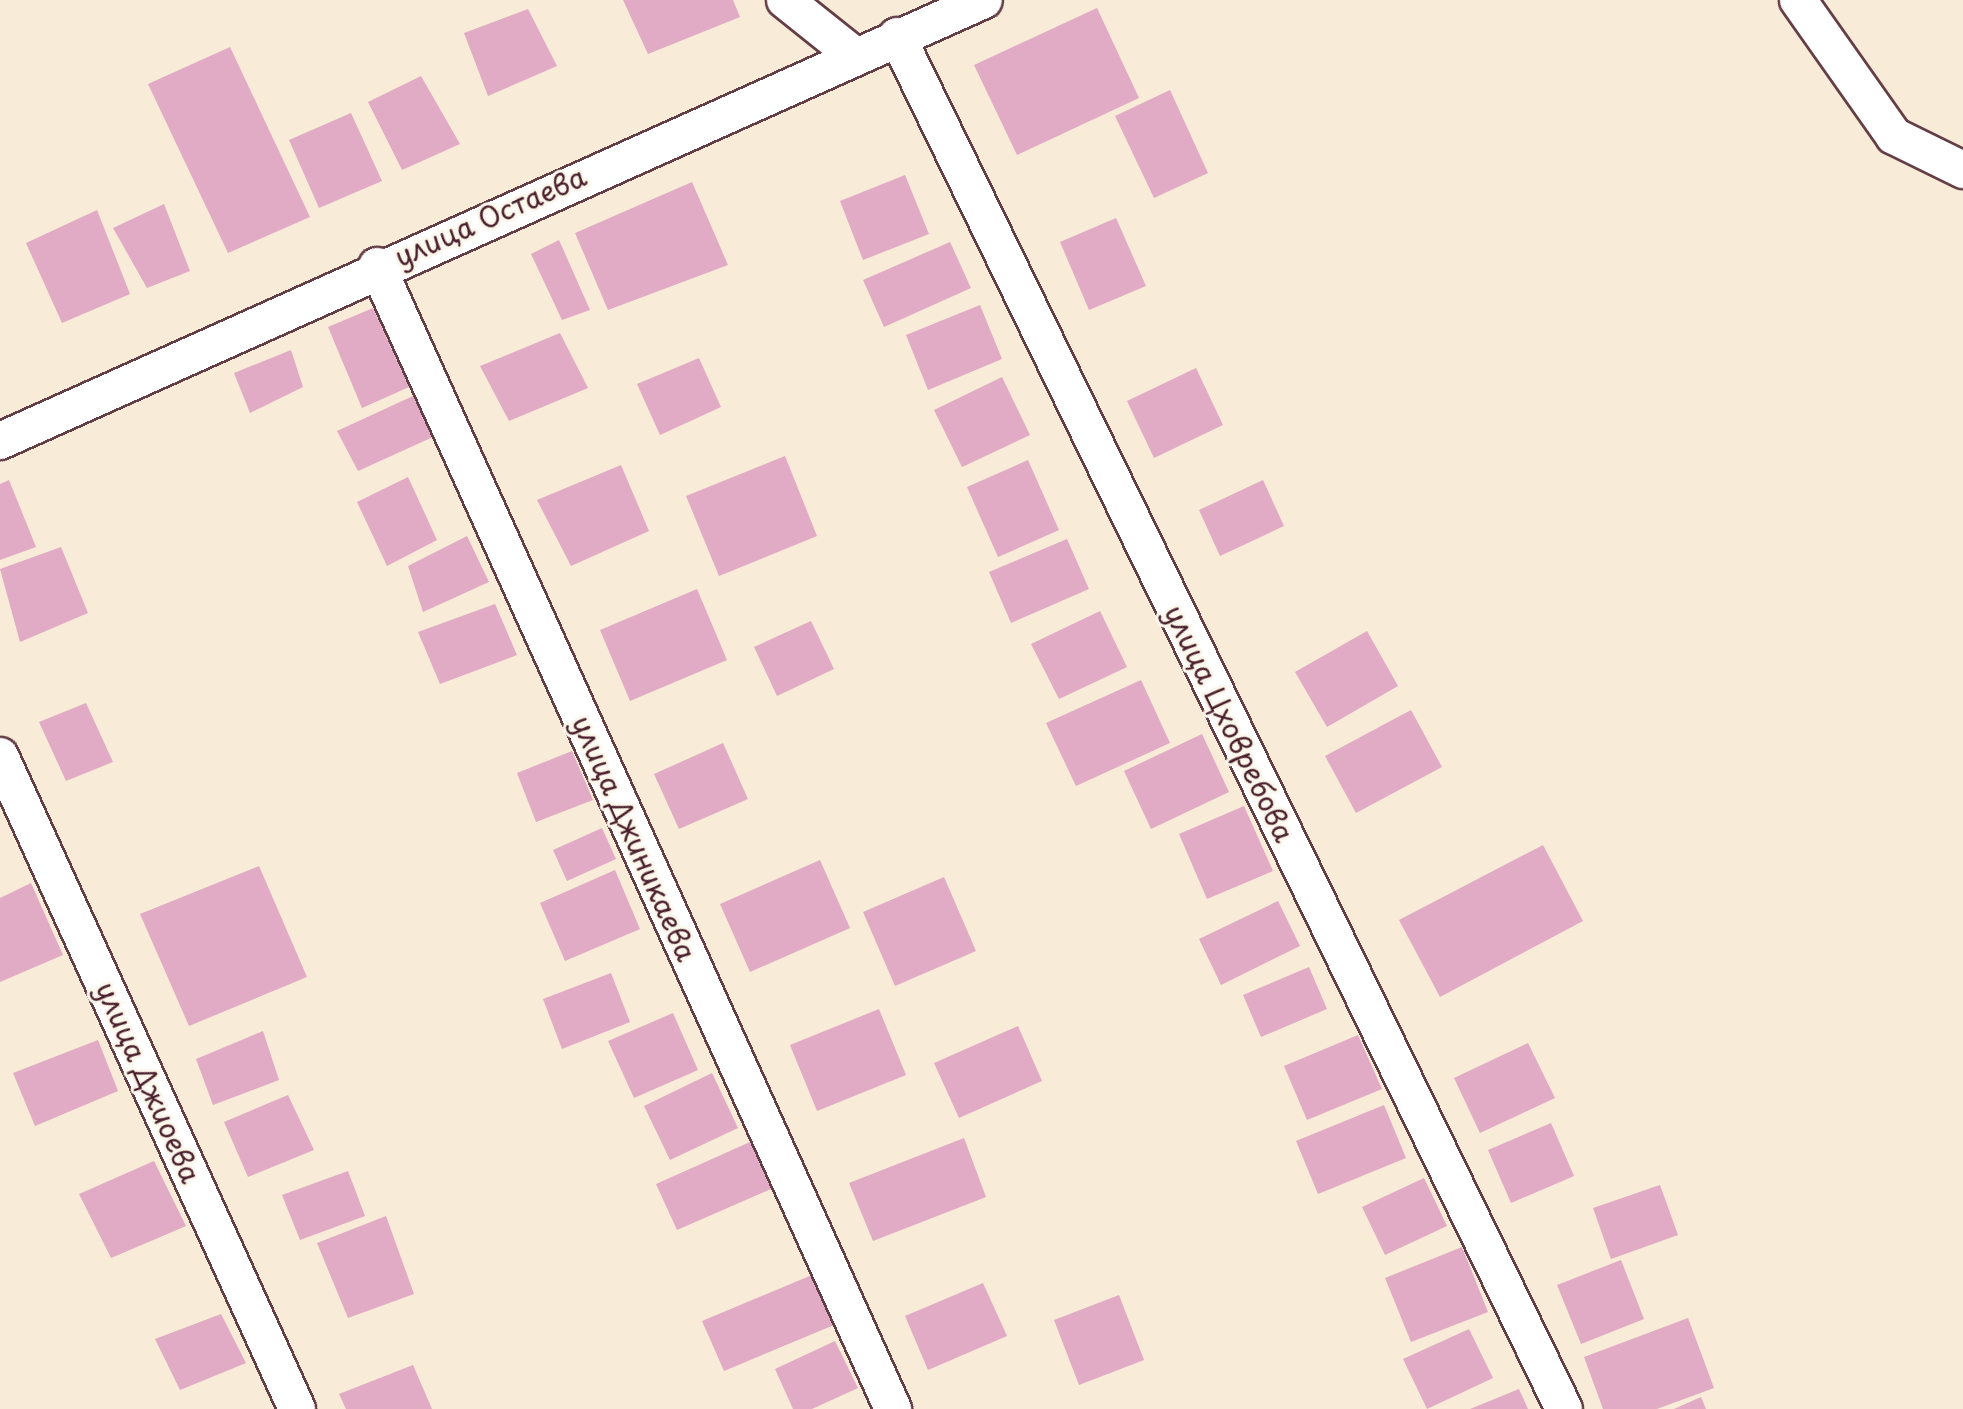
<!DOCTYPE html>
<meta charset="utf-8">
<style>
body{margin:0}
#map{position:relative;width:1963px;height:1409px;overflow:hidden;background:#f8ebd8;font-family:"Playpen Sans",sans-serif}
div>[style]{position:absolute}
.building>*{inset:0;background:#e1aac5}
.roads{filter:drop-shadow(2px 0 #643e45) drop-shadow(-2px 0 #643e45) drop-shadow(0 2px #643e45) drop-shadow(0 -2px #643e45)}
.street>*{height:36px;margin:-18px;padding:0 18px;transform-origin:18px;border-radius:18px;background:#fff}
span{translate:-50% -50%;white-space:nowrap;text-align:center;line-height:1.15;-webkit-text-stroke:6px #fbf7ec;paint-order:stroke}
.street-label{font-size:28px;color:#4a1f2b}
</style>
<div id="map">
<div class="building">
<div style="clip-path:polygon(623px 0,733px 0,740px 17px,648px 54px)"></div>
<div style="clip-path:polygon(1097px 8px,1139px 98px,1017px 155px,974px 65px)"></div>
<div style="clip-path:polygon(528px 9px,557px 66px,488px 96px,464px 33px)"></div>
<div style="clip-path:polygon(230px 47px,310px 217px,228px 253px,148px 84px)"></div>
<div style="clip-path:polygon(421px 76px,460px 144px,402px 170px,368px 102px)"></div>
<div style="clip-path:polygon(1170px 90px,1208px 173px,1154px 198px,1115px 116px)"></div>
<div style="clip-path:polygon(351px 113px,382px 181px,319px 208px,289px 140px)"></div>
<div style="clip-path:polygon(905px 175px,929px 234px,863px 260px,840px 201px)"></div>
<div style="clip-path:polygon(692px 182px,728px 265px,608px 310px,575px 233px)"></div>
<div style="clip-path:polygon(164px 204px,190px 271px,147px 288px,113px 228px)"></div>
<div style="clip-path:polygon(97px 210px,130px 294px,62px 323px,26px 243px)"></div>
<div style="clip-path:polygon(1116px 218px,1146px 286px,1089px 310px,1060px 242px)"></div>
<div style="clip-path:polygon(559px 240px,590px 310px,562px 320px,531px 254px)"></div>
<div style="clip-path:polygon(950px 242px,971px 288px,884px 327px,863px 280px)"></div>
<div style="clip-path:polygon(980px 305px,1002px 359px,928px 390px,906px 335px)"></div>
<div style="clip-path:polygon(373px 308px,409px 387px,362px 408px,328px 327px)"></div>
<div style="clip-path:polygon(560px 333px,588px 388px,509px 421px,480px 366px)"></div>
<div style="clip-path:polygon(291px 350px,303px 387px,250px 413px,234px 373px)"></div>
<div style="clip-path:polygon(699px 358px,721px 407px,660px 435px,637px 384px)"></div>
<div style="clip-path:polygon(1196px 368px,1223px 425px,1154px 458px,1127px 401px)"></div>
<div style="clip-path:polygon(1002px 377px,1030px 435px,962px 467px,934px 410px)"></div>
<div style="clip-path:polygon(413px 396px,433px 437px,358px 471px,337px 431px)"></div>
<div style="clip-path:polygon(785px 456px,817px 536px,719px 576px,686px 496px)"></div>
<div style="clip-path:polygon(1028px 460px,1059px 530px,998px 557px,967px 487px)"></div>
<div style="clip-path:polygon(621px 465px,649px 531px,571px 566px,537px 500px)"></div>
<div style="clip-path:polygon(408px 477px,437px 540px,387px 566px,357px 502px)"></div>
<div style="clip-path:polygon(9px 480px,36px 547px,0 560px,0 484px)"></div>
<div style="clip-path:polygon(1263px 480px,1284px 526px,1220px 556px,1199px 510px)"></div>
<div style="clip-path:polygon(467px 536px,489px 582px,423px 612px,408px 566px)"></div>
<div style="clip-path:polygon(1067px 539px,1089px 589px,1011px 623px,989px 572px)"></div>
<div style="clip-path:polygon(61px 547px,88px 613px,20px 642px,0 569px)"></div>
<div style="clip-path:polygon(697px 589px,727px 660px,630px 701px,600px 630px)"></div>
<div style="clip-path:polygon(495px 604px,517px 655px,440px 684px,418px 632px)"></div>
<div style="clip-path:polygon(1100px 611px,1127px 667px,1059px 699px,1031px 644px)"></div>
<div style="clip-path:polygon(811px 621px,834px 669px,777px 696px,754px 647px)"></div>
<div style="clip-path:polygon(1367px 631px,1398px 686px,1327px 727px,1295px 672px)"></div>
<div style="clip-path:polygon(1141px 680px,1170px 743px,1076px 786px,1046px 723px)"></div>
<div style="clip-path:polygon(86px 703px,113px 762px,66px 781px,39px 722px)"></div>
<div style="clip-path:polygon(1411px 710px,1442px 767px,1356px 813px,1325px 756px)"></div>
<div style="clip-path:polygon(1202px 734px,1229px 792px,1151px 829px,1124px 771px)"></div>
<div style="clip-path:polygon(723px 743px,748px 799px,679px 829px,654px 774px)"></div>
<div style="clip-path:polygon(572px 751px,593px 800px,536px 822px,517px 773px)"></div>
<div style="clip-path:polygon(1244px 806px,1273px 871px,1207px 899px,1179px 834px)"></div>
<div style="clip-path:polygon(602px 828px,616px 859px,567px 881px,553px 850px)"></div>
<div style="clip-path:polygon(1543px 845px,1583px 921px,1440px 997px,1399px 920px)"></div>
<div style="clip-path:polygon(820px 860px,850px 928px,750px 972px,720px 904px)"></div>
<div style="clip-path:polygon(259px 866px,307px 977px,189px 1026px,140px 914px)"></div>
<div style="clip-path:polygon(615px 870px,640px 929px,565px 961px,540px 903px)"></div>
<div style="clip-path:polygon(944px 877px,976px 951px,895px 986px,863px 912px)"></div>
<div style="clip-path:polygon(31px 883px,63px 955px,0 982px,0 898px)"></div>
<div style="clip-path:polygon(1278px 901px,1300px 946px,1221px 985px,1199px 939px)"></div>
<div style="clip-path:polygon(1309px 967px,1327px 1009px,1261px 1037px,1243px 995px)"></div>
<div style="clip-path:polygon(611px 973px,630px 1022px,562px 1049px,543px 999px)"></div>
<div style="clip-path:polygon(879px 1009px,906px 1075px,817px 1111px,790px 1045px)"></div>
<div style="clip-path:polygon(673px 1013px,698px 1070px,634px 1098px,608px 1041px)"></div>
<div style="clip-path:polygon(1018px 1026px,1042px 1081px,959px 1118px,934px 1063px)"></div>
<div style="clip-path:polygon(263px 1031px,279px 1080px,213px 1105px,196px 1059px)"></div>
<div style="clip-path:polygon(1358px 1035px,1382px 1089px,1307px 1120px,1284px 1066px)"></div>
<div style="clip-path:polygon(98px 1040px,118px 1091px,35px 1126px,13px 1073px)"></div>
<div style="clip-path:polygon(1528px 1043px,1555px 1098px,1480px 1133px,1454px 1078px)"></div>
<div style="clip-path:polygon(712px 1073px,738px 1128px,670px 1160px,644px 1106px)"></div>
<div style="clip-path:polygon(288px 1095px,314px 1150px,248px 1177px,224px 1122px)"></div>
<div style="clip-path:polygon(1384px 1105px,1406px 1158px,1318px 1194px,1296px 1141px)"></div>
<div style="clip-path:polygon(1551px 1123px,1574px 1176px,1511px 1203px,1488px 1150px)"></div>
<div style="clip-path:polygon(964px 1138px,986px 1197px,873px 1241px,849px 1183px)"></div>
<div style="clip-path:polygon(750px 1142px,771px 1189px,677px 1230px,656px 1184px)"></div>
<div style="clip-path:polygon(154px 1161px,186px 1226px,111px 1258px,79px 1194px)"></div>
<div style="clip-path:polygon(348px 1171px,365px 1216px,300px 1240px,282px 1195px)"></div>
<div style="clip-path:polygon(1424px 1178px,1447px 1226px,1385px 1255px,1362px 1207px)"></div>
<div style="clip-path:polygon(1660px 1185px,1678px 1235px,1611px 1259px,1593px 1208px)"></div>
<div style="clip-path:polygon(386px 1216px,414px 1294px,348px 1318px,317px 1243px)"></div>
<div style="clip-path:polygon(1462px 1247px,1488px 1312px,1411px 1342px,1385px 1278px)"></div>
<div style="clip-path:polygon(1621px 1260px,1644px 1319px,1581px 1344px,1557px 1285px)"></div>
<div style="clip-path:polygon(812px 1275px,834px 1325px,724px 1371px,702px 1321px)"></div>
<div style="clip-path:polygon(983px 1283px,1007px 1336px,928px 1370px,905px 1316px)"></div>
<div style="clip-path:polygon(1119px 1295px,1144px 1360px,1079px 1385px,1054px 1320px)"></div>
<div style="clip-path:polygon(221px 1314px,246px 1363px,180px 1390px,155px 1339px)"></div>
<div style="clip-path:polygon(1688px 1318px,1714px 1388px,1657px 1409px,1603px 1409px,1584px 1357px)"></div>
<div style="clip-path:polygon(1469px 1329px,1493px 1378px,1427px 1409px,1403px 1359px)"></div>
<div style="clip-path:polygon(835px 1341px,858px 1388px,812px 1409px,793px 1409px,775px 1369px)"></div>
<div style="clip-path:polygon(413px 1365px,432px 1409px,346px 1409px,339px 1394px)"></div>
<div style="clip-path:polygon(1519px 1389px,1528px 1409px,1470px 1409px)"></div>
<div style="clip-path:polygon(1701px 1397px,1706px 1409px,1674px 1409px)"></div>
</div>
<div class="roads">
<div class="street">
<div style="left:785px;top:0;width:88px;rotate:38.6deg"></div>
<div style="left:1798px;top:0;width:166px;rotate:54.8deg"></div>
<div style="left:1894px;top:136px;width:77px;rotate:26.2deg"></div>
<div style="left:897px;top:36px;width:1526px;rotate:64.09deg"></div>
<div style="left:377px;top:266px;width:1254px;rotate:65.7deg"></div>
<div style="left:0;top:441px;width:1078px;rotate:-24.14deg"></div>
<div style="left:0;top:756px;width:717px;rotate:65.54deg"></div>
</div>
</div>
<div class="street-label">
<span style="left:490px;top:216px;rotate:-24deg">улица Остаева</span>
<span style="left:1230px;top:723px;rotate:64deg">улица Цховребова</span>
<span style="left:635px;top:838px;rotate:66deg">улица Джиникаева</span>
<span style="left:149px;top:1082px;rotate:66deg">улица Джиоева</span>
</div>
</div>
